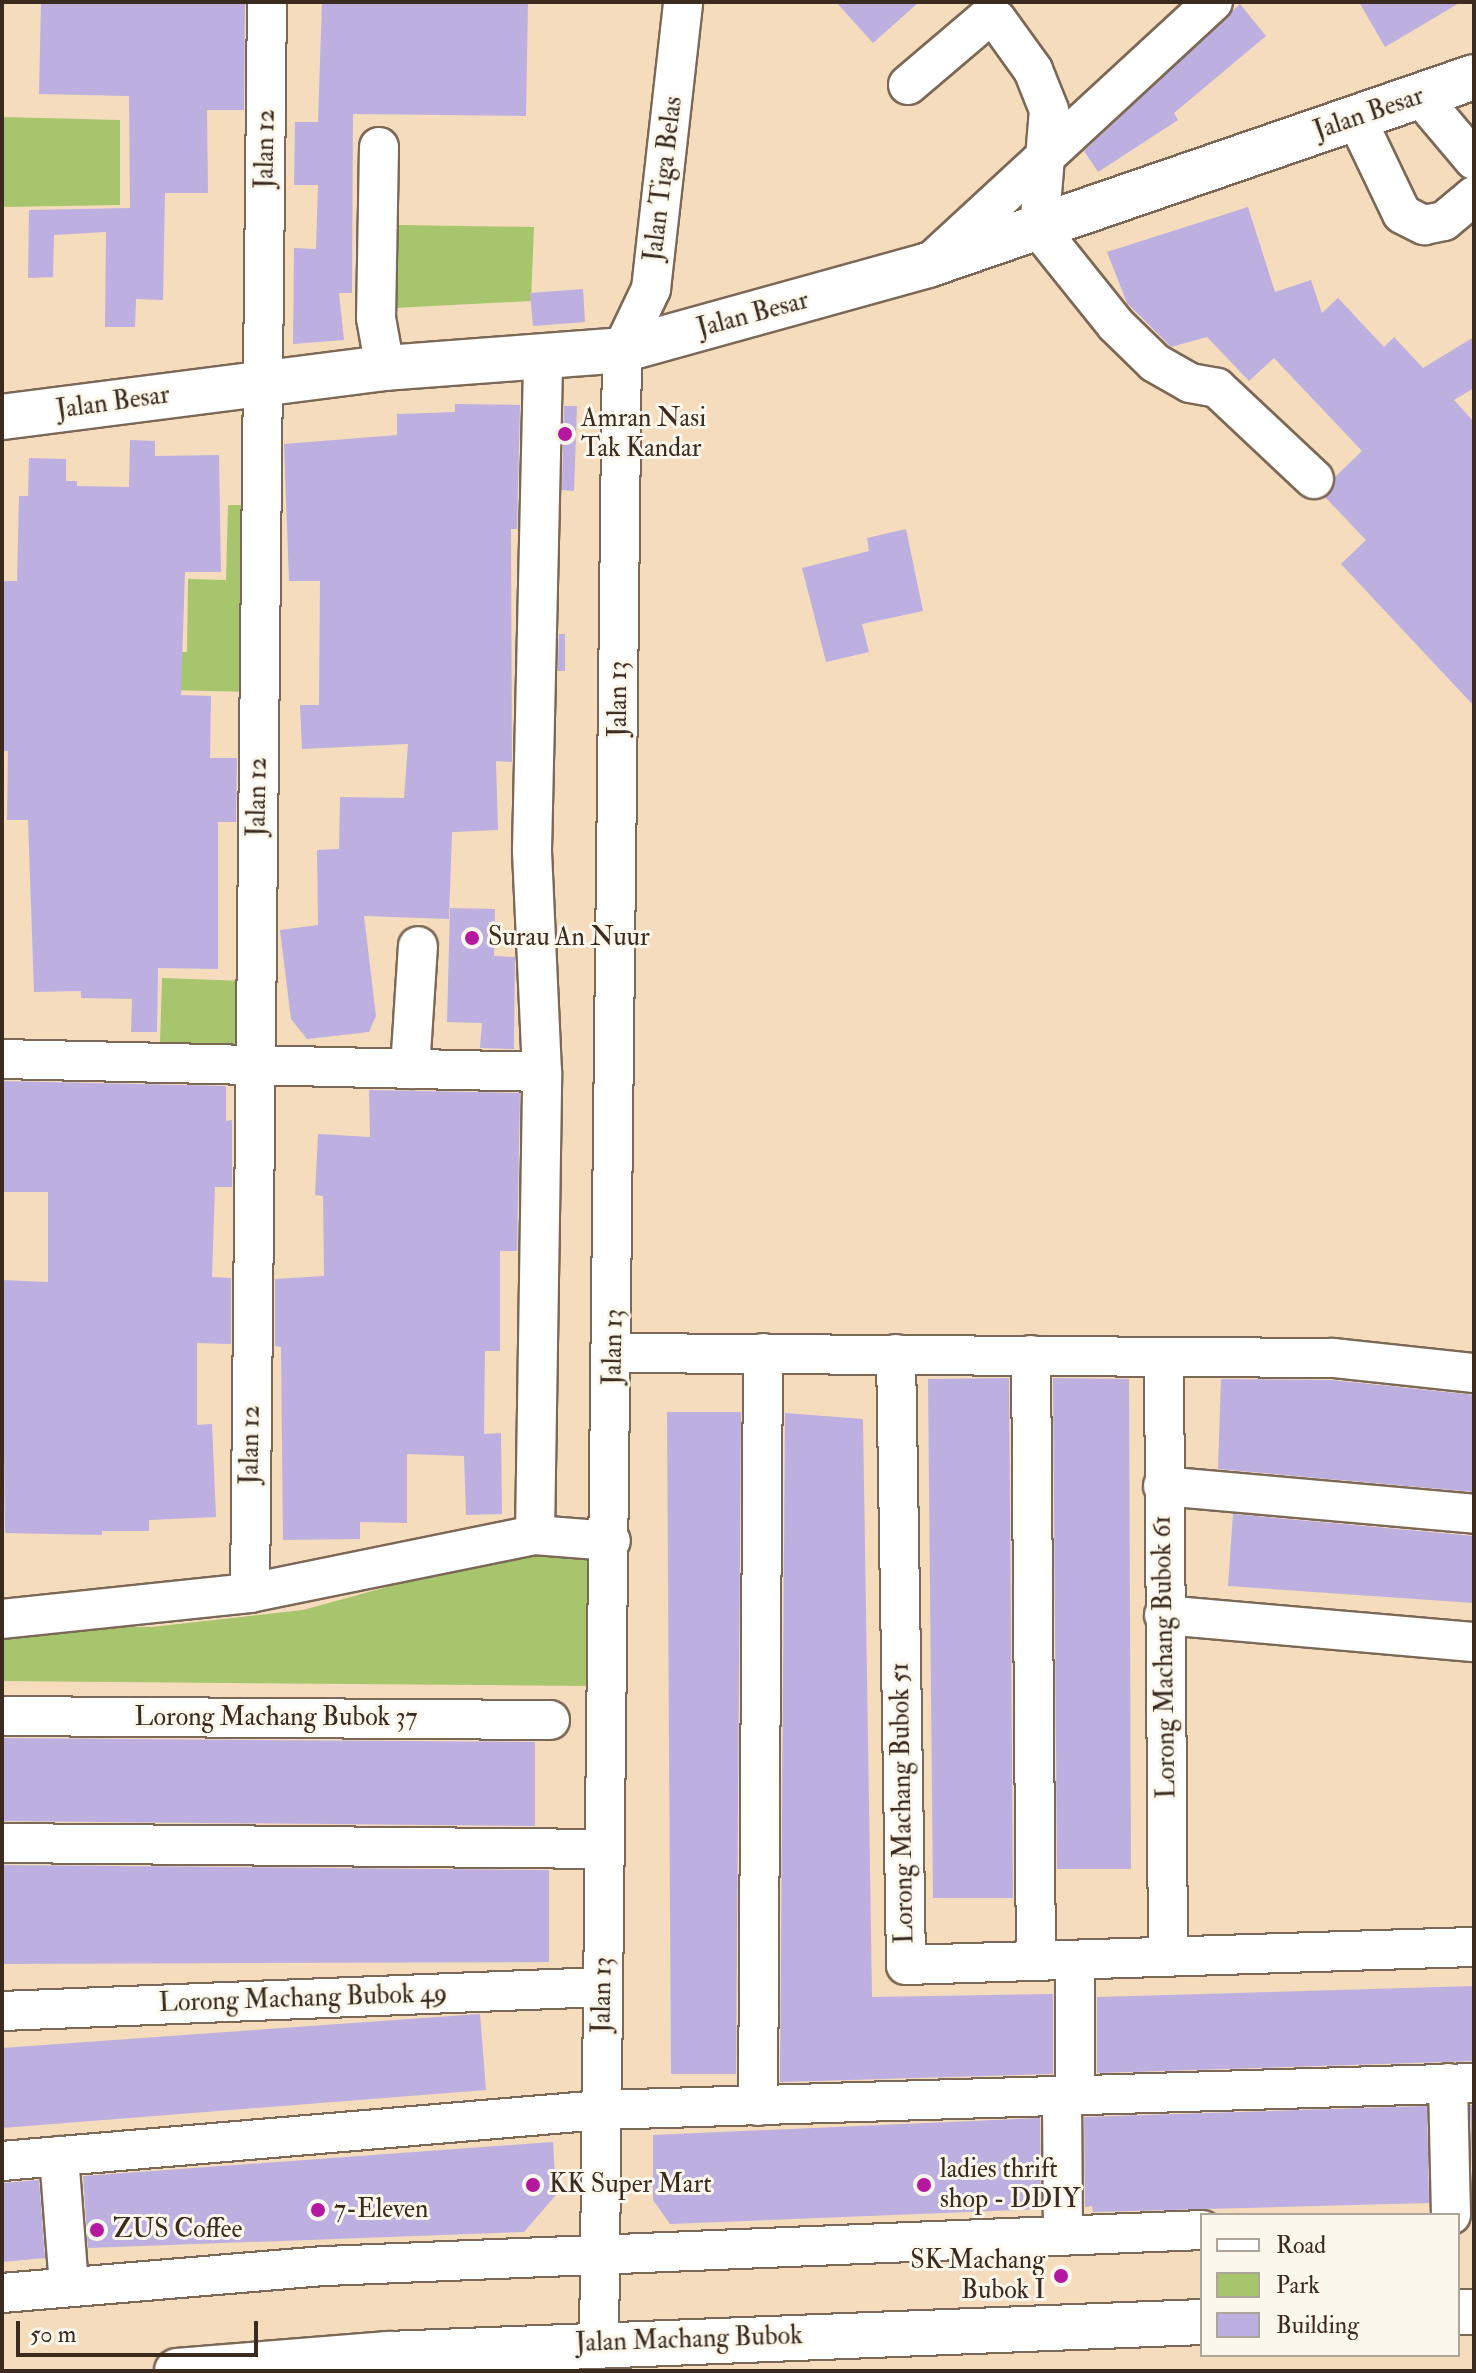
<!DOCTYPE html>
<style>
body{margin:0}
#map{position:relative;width:1476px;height:2373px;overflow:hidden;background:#f4dcbd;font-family:"IM FELL Double Pica",serif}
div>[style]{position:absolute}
.green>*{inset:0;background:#a7c56c}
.building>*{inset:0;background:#bdafe0}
.roads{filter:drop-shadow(2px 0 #7c6856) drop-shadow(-2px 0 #7c6856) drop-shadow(0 2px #7c6856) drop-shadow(0 -2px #7c6856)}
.minor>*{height:38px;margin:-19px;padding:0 19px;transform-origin:19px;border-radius:19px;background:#fff}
.major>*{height:44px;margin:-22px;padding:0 22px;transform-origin:22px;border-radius:22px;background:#fff}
.dots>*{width:22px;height:22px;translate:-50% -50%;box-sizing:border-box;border:4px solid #fbf7ec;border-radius:50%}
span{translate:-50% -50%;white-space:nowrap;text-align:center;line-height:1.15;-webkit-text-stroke:6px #fbf7ec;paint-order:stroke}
.street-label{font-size:26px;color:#3b2a1e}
.poi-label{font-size:26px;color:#3b2a1e}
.left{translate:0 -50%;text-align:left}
.right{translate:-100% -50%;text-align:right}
.frame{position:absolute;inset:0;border:4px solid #3b2a1e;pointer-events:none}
.legend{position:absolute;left:1200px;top:2213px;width:260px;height:144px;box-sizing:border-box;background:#fbf7ec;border:2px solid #aea59a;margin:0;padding:10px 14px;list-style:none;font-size:24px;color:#3b2a1e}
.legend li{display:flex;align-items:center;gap:16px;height:40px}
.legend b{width:40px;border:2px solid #aea59a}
.scale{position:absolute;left:16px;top:2321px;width:242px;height:36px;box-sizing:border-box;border:4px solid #3b2a1e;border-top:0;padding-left:10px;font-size:24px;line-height:28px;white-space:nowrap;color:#3b2a1e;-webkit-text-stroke:6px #fbf7ec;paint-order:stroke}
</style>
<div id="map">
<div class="green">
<div style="clip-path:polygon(2px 117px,120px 120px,120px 205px,2px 207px)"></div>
<div style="clip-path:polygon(399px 225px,534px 227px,531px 301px,394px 308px)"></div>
<div style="clip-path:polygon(228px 505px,257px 505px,254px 692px,123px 689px,124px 651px,187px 652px,188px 579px,226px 580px)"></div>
<div style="clip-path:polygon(162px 978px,245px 981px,243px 1047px,160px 1044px)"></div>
<div style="clip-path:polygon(570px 1543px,588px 1559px,587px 1686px,2px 1681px,2px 1633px,69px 1626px,152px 1627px,303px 1610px,387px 1587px,473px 1548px)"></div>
</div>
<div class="building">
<div style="clip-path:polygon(41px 2px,245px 2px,244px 110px,207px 110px,208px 193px,165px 193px,163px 300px,136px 299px,135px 327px,105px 327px,106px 232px,54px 235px,53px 277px,28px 278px,29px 210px,130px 208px,129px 96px,39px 94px)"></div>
<div style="clip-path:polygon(322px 2px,528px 2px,526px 116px,353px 114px,352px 293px,339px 293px,344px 340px,293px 344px,294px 248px,316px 249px,318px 185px,294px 185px,295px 122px,318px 122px)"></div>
<div style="clip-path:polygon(836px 2px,919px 2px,873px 43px)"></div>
<div style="clip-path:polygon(1359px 2px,1461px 2px,1385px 47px)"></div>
<div style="clip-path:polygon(1240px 4px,1266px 36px,1174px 113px,1178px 120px,1098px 172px,1084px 151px)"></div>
<div style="clip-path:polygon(1248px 207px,1275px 292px,1311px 280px,1322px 313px,1338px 298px,1384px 347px,1394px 337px,1423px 368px,1474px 337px,1474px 388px,1454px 400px,1474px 422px,1474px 706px,1341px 564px,1366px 540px,1325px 497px,1335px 477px,1362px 451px,1274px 358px,1249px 381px,1207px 337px,1171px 347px,1127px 303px,1107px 252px)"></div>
<div style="clip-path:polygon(583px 289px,585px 322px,533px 326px,530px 293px)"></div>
<div style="clip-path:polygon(455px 404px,520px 405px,517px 529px,511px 529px,512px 762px,496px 761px,498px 830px,452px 832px,449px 919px,364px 916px,376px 1016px,369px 1032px,307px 1039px,291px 1019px,280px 930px,318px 925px,317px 850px,339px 849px,340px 797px,404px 798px,408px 744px,302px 749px,300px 705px,319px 705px,320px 581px,289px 581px,284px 444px,397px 435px,397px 414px,455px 412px)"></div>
<div style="clip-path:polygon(564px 406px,577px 406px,574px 491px,562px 490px)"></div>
<div style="clip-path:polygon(130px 440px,155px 441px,155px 456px,219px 455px,221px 572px,185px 572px,181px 695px,211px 696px,210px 758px,237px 758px,236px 822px,218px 822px,218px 969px,158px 968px,157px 1032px,131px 1032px,132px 999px,81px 998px,81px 991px,34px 992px,28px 820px,7px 820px,8px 751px,2px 751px,4px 581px,17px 581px,19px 496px,28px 496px,29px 458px,66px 459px,66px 481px,77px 481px,77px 486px,129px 487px)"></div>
<div style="clip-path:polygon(906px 529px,923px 611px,862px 624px,869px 652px,826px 662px,802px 568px,869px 551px,867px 538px)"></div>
<div style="clip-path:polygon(559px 634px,565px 634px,565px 671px,558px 671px)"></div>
<div style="clip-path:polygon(450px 908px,495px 909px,494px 956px,515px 957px,514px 1049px,480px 1048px,482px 1023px,447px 1022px)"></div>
<div style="clip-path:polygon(2px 1081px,226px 1086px,226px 1121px,232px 1120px,232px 1187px,215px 1187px,212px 1277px,231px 1278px,231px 1344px,197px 1343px,197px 1425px,212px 1424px,216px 1517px,149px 1520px,149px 1531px,102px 1531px,102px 1535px,5px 1533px,2px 1280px,48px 1282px,48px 1192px,2px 1192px)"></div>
<div style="clip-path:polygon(369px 1090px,520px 1093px,517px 1251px,500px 1251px,500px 1351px,485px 1351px,484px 1434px,501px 1433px,502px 1514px,466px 1515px,464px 1456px,407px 1454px,407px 1523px,360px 1522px,360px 1539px,283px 1540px,281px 1347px,275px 1346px,275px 1279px,324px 1276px,323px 1196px,315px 1195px,318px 1134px,370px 1137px)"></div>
<div style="clip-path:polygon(1009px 1378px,1013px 1898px,933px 1898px,928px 1379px)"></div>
<div style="clip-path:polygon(1053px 1378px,1129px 1379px,1131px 1869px,1057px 1869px)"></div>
<div style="clip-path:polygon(1221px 1379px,1332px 1380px,1474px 1395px,1474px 1492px,1218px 1469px)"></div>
<div style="clip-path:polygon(667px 1412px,741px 1412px,736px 2074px,671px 2074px)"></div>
<div style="clip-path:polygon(785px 1413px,863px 1419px,872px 1997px,1053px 1994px,1053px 2074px,780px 2082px)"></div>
<div style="clip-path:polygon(1233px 1514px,1474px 1536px,1474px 1603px,1228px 1586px)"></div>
<div style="clip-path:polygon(2px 1738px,535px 1742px,535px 1826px,2px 1821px)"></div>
<div style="clip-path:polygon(2px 1865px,549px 1870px,549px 1962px,2px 1964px)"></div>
<div style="clip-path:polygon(1474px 1986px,1474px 2061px,1097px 2073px,1097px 1997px)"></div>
<div style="clip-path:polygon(480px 2014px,486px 2090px,2px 2128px,2px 2048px)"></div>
<div style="clip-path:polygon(1470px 2105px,1474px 2105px,1473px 2201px)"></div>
<div style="clip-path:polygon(1427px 2106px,1429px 2203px,1093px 2212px,1092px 2206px,1085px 2207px,1084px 2117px)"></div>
<div style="clip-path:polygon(1040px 2118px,1041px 2209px,670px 2224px,653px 2200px,653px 2135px)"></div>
<div style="clip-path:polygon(553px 2142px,556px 2195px,524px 2232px,88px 2248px,83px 2176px)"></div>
<div style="clip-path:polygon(39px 2180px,45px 2258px,2px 2262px,2px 2183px)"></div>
</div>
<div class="roads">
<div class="minor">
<div style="left:908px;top:85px;width:105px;rotate:-40.4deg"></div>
<div style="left:988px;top:17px;width:9px;rotate:18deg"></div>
<div style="left:997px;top:20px;width:62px;rotate:54.2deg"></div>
<div style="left:1033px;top:70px;width:43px;rotate:68.2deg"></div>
<div style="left:1049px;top:110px;width:119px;rotate:94.8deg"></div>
<div style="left:1039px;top:229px;width:123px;rotate:51.3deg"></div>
<div style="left:1116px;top:325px;width:54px;rotate:44.3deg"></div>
<div style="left:1155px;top:363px;width:40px;rotate:29.7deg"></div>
<div style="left:1190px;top:383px;width:27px;rotate:10deg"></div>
<div style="left:1217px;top:388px;width:133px;rotate:43.2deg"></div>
<div style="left:1420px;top:96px;width:84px;rotate:49.8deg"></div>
<div style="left:1356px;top:118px;width:106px;rotate:64.4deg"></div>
<div style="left:1402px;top:214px;width:25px;rotate:27deg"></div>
<div style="left:1424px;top:225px;width:20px;rotate:-11deg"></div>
<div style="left:1444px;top:221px;width:39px;rotate:-40deg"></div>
<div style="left:379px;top:147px;width:171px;rotate:91deg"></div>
<div style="left:376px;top:318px;width:51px;rotate:79.8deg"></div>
<div style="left:930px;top:263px;width:385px;rotate:-42.7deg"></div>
<div style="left:2px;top:1059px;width:540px;rotate:1.38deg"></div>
<div style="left:410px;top:1069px;width:123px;rotate:-86.3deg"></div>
<div style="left:614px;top:1353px;width:719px;rotate:0.4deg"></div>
<div style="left:1333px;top:1358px;width:142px;rotate:6.1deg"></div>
<div style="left:896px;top:1354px;width:611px;rotate:89.06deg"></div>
<div style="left:906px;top:1965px;width:568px;rotate:-1.82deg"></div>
<div style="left:1031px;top:1355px;width:606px;rotate:89.53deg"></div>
<div style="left:1164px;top:1357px;width:600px;rotate:89.62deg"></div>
<div style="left:1163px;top:1486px;width:312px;rotate:5.1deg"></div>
<div style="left:535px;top:1535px;width:463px;rotate:-89.1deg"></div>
<div style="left:542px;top:1072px;width:222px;rotate:-92.6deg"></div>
<div style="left:532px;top:850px;width:492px;rotate:-88.7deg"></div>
<div style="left:250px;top:1593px;width:1591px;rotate:-89.39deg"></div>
<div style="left:1164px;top:1615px;width:311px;rotate:5deg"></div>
<div style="left:2px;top:1619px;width:249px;rotate:-6deg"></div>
<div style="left:250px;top:1593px;width:291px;rotate:-11.5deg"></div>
<div style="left:535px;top:1535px;width:76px;rotate:4.5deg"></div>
<div style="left:2px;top:1716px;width:548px;rotate:0.42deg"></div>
<div style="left:2px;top:1843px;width:602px;rotate:0.57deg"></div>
<div style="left:1075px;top:1960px;width:135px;rotate:90deg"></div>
<div style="left:2px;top:2011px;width:601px;rotate:-2.29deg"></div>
<div style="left:1448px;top:2083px;width:132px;rotate:88.7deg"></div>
<div style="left:1062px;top:2096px;width:140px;rotate:89.6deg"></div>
<div style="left:758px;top:2106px;width:753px;rotate:-89.62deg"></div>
<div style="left:59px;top:2156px;width:131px;rotate:85.6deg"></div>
<div style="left:2px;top:2161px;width:601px;rotate:-4.87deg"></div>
<div style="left:601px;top:2110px;width:873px;rotate:-1.77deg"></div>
<div style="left:2px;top:2293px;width:325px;rotate:-4.8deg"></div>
<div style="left:326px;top:2266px;width:877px;rotate:-2.35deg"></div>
<div style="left:599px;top:2344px;width:1994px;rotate:-89.34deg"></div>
<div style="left:622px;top:350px;width:68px;rotate:-64.6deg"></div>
<div style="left:651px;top:289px;width:289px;rotate:-83.6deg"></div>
</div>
<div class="major">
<div style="left:2px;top:417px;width:386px;rotate:-7.3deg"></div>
<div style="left:385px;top:368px;width:238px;rotate:-4.3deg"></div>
<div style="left:622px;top:350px;width:318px;rotate:-15.5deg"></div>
<div style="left:928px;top:265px;width:577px;rotate:-19deg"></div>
<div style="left:1458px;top:2312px;width:16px"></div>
<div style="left:177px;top:2371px;width:212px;rotate:-4.6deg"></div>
<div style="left:388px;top:2354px;width:815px;rotate:-2.25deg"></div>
</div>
</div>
<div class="dots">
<div style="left:565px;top:434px;background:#b5179e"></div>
<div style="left:472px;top:938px;background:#b5179e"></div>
<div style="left:533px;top:2185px;background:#b5179e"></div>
<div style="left:924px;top:2185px;background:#b5179e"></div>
<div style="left:318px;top:2210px;background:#b5179e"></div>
<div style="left:97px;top:2230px;background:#b5179e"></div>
<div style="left:1061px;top:2276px;background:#b5179e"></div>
</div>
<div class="street-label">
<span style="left:1369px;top:114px;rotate:-19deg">Jalan Besar</span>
<span style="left:266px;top:149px;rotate:-89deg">Jalan 12</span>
<span style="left:664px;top:179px;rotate:-83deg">Jalan Tiga Belas</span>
<span style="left:753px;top:315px;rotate:-15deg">Jalan Besar</span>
<span style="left:113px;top:403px;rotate:-8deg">Jalan Besar</span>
<span style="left:619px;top:699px;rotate:-90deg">Jalan 13</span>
<span style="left:258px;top:797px;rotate:-89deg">Jalan 12</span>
<span style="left:614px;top:1347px;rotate:-89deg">Jalan 13</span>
<span style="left:251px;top:1445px;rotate:-89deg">Jalan 12</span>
<span style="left:1165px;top:1657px;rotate:-91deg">Lorong Machang Bubok 61</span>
<span style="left:276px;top:1718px">Lorong Machang Bubok 37</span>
<span style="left:903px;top:1803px;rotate:-91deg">Lorong Machang Bubok 51</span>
<span style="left:603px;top:1995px;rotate:-89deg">Jalan 13</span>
<span style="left:303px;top:1999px;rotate:-2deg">Lorong Machang Bubok 49</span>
<span style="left:689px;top:2340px;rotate:-2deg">Jalan Machang Bubok</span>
</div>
<div class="poi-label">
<span class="left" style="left:581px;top:434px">Amran Nasi<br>Tak Kandar</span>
<span class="left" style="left:488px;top:938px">Surau An Nuur</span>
<span class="left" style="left:940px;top:2185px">ladies thrift<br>shop - DDIY</span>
<span class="left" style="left:549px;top:2185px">KK Super Mart</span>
<span class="left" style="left:334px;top:2210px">7-Eleven</span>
<span class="left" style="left:113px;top:2230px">ZUS Coffee</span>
<span class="right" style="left:1045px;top:2276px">SK Machang<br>Bubok I</span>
</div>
<div class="frame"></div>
<ul class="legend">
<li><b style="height:10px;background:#fff"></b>Road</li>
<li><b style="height:22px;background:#a7c56c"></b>Park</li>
<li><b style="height:22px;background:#bdafe0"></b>Building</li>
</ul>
<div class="scale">50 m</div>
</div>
